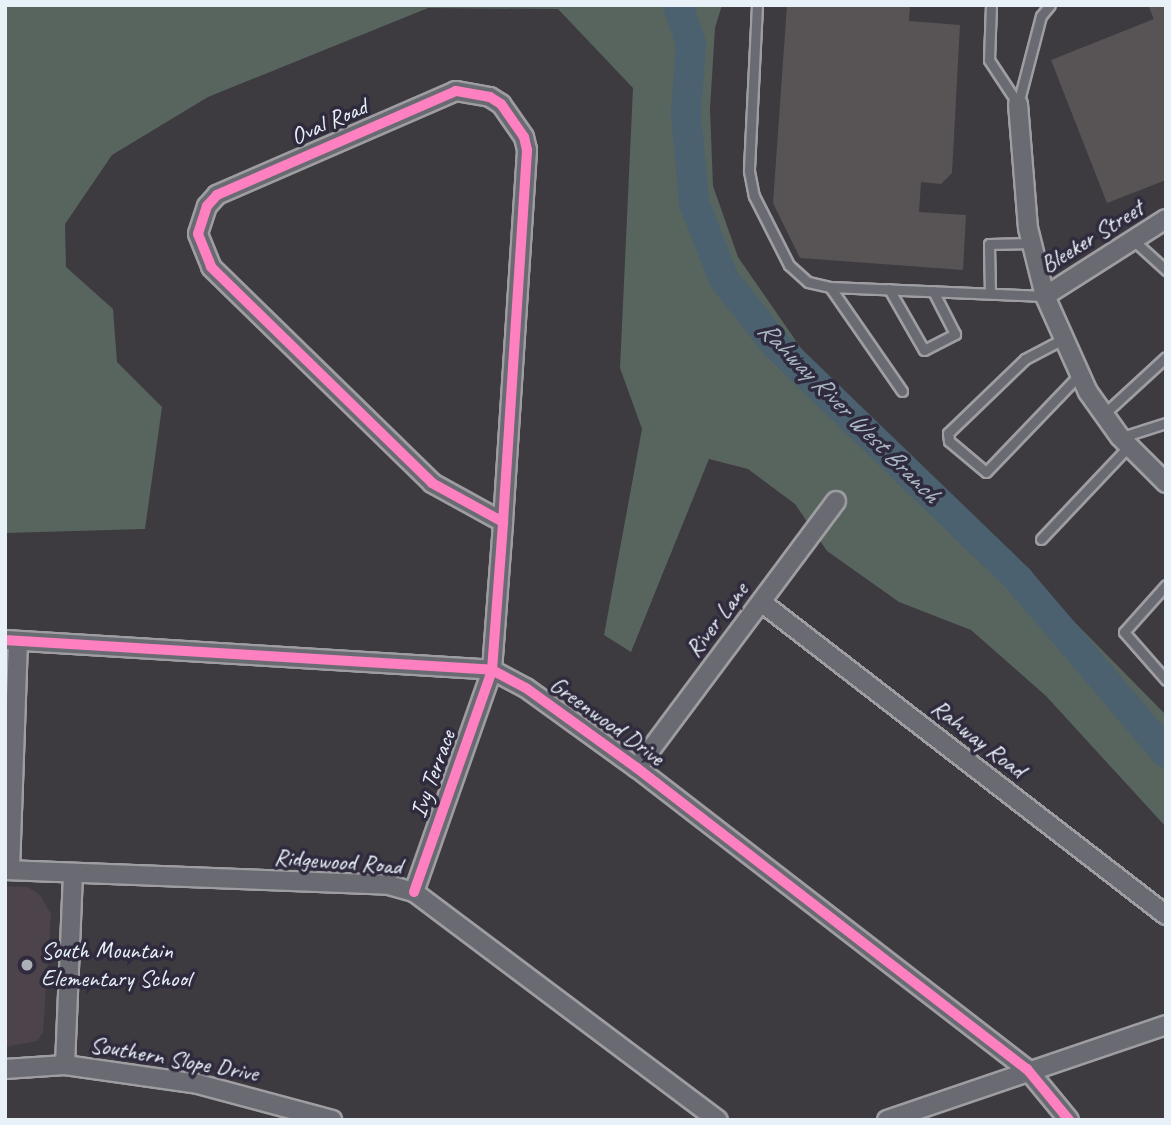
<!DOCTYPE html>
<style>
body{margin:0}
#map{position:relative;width:1171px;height:1125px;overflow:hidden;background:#3d3a40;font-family:Caveat,sans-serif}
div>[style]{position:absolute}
.built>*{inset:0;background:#4c434b}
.green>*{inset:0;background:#57655e}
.river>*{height:30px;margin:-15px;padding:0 15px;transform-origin:15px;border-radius:15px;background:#4b616f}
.building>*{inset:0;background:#585456}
.roads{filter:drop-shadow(2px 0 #9e9ea2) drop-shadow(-2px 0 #9e9ea2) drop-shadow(0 2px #9e9ea2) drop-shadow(0 -2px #9e9ea2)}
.service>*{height:9px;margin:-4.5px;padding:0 4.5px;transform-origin:4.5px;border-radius:4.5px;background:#6a6b72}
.minor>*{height:18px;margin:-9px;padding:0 9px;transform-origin:9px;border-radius:9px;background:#6a6b72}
.cycleway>*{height:10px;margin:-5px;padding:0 5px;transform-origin:5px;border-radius:5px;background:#ff80c0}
.dots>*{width:19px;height:19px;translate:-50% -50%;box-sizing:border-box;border:4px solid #2f2a3d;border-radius:50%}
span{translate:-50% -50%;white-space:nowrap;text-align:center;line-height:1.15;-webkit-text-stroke:7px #2f2a3d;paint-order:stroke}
.street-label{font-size:24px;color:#e8f1f8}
.poi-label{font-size:24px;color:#e8f1f8}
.left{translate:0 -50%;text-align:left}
.water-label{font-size:26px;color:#aab9c3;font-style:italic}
.frame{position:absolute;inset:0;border:7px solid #e8f1f8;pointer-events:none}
</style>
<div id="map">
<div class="built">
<div style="clip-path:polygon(5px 886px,28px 887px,40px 895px,51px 914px,43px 1033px,37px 1041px,5px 1047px)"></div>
</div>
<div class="green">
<div style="clip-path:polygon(5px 5px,722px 5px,715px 28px,710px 109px,713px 186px,738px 257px,834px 396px,1045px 592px,1166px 715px,1166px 827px,1046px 696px,971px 630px,899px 602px,827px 551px,795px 504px,748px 469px,709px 459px,631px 652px,604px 635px,642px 429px,620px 368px,633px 88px,558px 9px,428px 8px,208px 97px,112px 155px,65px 224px,66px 267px,113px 309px,117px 362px,162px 407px,145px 529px,5px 533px)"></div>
</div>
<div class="river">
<div style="left:678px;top:5px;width:41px;rotate:71.6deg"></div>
<div style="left:691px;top:44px;width:69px;rotate:94.1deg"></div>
<div style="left:686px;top:113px;width:90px;rotate:84.9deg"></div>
<div style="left:694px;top:203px;width:82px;rotate:68.5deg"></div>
<div style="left:724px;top:279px;width:84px;rotate:51.8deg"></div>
<div style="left:776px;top:345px;width:338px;rotate:44deg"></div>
<div style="left:1019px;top:580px;width:227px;rotate:49.6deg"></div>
</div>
<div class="building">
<div style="clip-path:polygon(787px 5px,910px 5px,909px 21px,960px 25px,952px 173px,941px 184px,921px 182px,919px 212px,966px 215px,963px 270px,800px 258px,773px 203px)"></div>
<div style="clip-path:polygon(1148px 5px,1166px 5px,1166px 180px,1107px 203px,1051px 60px,1154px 19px)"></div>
</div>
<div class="roads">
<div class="service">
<div style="left:757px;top:5px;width:166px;rotate:92.8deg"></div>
<div style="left:749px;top:171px;width:25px;rotate:79deg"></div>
<div style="left:754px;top:196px;width:77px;rotate:63.1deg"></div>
<div style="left:789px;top:265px;width:25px;rotate:42deg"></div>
<div style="left:808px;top:282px;width:23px;rotate:13deg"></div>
<div style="left:991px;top:5px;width:55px;rotate:92.1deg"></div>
<div style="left:989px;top:60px;width:53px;rotate:56.6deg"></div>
<div style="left:1018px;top:104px;width:91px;rotate:-75.4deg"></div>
<div style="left:1041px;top:16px;width:14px;rotate:-51deg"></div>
<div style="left:1133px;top:240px;width:45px;rotate:42.3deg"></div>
<div style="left:889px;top:289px;width:70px;rotate:60.2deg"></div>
<div style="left:924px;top:350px;width:35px;rotate:-27deg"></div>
<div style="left:955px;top:334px;width:48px;rotate:-117.1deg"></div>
<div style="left:990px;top:293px;width:49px;rotate:-91.2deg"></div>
<div style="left:989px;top:244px;width:43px;rotate:-1.3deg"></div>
<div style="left:1063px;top:339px;width:43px;rotate:152.2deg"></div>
<div style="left:1025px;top:359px;width:107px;rotate:136.1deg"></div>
<div style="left:948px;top:433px;width:8px;rotate:83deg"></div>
<div style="left:949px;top:441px;width:48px;rotate:40deg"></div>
<div style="left:986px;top:472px;width:136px;rotate:-46.2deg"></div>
<div style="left:902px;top:391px;width:126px;rotate:-124.7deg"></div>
<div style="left:830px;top:287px;width:215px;rotate:2.4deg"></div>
<div style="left:1104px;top:414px;width:84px;rotate:-42.6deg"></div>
<div style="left:1122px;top:437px;width:46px;rotate:-17.7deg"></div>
<div style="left:1041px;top:539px;width:128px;rotate:-46.6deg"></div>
<div style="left:1166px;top:585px;width:63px;rotate:131.8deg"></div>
<div style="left:1124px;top:632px;width:64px;rotate:48.8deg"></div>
</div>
<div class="minor">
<div style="left:1018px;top:104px;width:124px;rotate:85.4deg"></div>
<div style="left:1028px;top:228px;width:70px;rotate:76deg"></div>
<div style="left:1045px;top:296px;width:105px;rotate:65.9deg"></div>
<div style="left:1088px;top:392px;width:55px;rotate:54.6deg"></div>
<div style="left:1120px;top:437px;width:65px;rotate:45deg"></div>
<div style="left:1045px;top:296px;width:143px;rotate:-32.5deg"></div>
<div style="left:761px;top:602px;width:512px;rotate:37.7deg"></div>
<div style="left:5px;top:640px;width:488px;rotate:3.5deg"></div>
<div style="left:492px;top:670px;width:38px;rotate:28deg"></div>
<div style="left:526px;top:688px;width:137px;rotate:35.8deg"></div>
<div style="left:637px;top:768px;width:493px;rotate:37.7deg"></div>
<div style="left:1027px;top:1069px;width:66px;rotate:50.5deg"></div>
<div style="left:637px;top:768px;width:333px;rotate:-53.3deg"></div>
<div style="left:5px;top:870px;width:384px;rotate:2.2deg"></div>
<div style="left:389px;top:885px;width:26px;rotate:16deg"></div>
<div style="left:414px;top:892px;width:380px;rotate:36.9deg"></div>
<div style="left:10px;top:870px;width:228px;rotate:-88deg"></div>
<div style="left:414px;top:892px;width:235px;rotate:-70.6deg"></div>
<div style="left:492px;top:670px;width:148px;rotate:-85.7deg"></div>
<div style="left:503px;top:522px;width:373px;rotate:-86.3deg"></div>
<div style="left:527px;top:150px;width:13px;rotate:-103deg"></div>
<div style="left:524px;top:137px;width:40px;rotate:-124.9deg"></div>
<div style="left:501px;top:104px;width:13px;rotate:-148deg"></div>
<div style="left:490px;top:97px;width:35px;rotate:-170deg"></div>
<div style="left:456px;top:91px;width:261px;rotate:156.5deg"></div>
<div style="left:217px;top:195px;width:15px;rotate:132deg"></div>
<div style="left:207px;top:206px;width:29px;rotate:108deg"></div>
<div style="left:198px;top:234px;width:35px;rotate:68deg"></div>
<div style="left:211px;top:267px;width:309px;rotate:44.3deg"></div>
<div style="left:432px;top:483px;width:81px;rotate:28.8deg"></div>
<div style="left:65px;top:1065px;width:190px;rotate:-87.6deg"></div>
<div style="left:5px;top:1069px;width:60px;rotate:-3.8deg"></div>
<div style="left:65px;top:1065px;width:134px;rotate:8.1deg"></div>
<div style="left:198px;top:1084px;width:139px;rotate:15deg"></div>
<div style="left:887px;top:1120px;width:295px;rotate:-18.8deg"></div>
</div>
</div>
<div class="cycleway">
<div style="left:5px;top:640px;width:488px;rotate:3.5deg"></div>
<div style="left:492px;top:670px;width:38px;rotate:28deg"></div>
<div style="left:526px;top:688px;width:137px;rotate:35.8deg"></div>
<div style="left:637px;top:768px;width:493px;rotate:37.7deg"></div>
<div style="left:1027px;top:1069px;width:66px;rotate:50.5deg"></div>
<div style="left:414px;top:892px;width:235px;rotate:-70.6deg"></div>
<div style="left:492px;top:670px;width:148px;rotate:-85.7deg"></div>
<div style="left:503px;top:522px;width:373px;rotate:-86.3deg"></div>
<div style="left:527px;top:150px;width:13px;rotate:-103deg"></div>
<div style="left:524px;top:137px;width:40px;rotate:-124.9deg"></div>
<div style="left:501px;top:104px;width:13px;rotate:-148deg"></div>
<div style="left:490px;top:97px;width:35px;rotate:-170deg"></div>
<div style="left:456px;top:91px;width:261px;rotate:156.5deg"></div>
<div style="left:217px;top:195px;width:15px;rotate:132deg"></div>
<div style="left:207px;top:206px;width:29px;rotate:108deg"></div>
<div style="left:198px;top:234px;width:35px;rotate:68deg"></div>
<div style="left:211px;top:267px;width:309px;rotate:44.3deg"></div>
<div style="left:432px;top:483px;width:81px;rotate:28.8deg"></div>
</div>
<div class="dots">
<div style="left:27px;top:965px;background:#acb1b8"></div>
</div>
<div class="street-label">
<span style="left:329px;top:122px;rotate:-24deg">Oval Road</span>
<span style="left:1092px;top:237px;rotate:-32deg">Bleeker Street</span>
<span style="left:717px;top:620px;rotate:-53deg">River Lane</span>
<span style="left:607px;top:721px;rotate:36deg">Greenwood Drive</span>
<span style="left:978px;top:739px;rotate:38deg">Rahway Road</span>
<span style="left:433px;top:774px;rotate:-70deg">Ivy Terrace</span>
<span style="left:338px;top:862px;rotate:4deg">Ridgewood Road</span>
<span style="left:174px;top:1059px;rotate:10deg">Southern Slope Drive</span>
</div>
<div class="poi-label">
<span class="left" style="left:41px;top:965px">South Mountain<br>Elementary School</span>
</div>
<div class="water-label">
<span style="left:849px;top:412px;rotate:45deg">Rahway River West Branch</span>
</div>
<div class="frame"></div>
</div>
